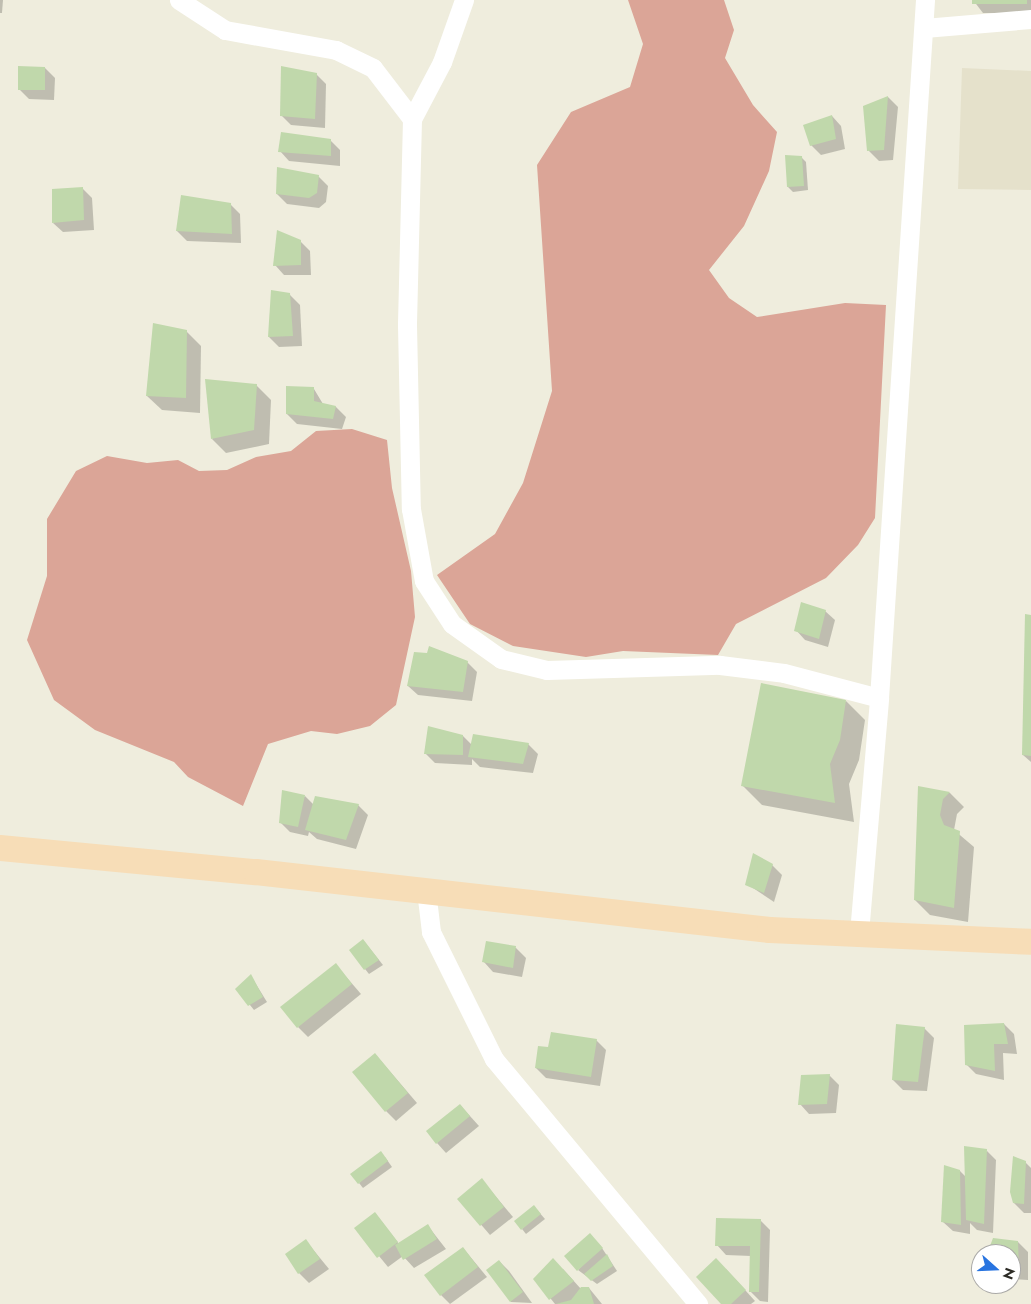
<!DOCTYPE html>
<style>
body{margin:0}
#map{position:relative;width:1031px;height:1304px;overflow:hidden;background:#efeddd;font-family:Jost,sans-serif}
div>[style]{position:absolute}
.built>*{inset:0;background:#e5e1cb}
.forest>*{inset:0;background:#dba597}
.shadow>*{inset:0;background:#0003}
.building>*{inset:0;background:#c0d8ab}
.street>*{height:19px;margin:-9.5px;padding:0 9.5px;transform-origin:9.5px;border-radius:9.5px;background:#fff}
.secondary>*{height:26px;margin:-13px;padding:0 13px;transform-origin:13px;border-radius:13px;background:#f7ddb7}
span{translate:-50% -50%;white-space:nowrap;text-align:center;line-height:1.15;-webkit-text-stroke:5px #fff;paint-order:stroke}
.north{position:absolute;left:971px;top:1244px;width:50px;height:50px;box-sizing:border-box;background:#fff;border:1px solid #abaaa8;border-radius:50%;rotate:110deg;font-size:14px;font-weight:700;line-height:20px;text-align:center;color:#2c2b25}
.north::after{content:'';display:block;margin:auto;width:18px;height:22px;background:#2874e0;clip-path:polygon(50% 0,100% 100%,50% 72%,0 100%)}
</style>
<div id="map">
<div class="built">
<div style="clip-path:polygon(962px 68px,1031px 71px,1031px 190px,958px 189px)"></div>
</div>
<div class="forest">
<div style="clip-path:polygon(628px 0,724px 0,734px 30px,725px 58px,753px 105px,777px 132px,769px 171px,744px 226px,709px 270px,729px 298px,757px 317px,845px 303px,886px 305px,875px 518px,858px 545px,826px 578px,736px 624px,718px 655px,623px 651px,586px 657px,513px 646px,470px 624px,437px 575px,495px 534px,523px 483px,552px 391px,537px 165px,571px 112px,630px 87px,643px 44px)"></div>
<div style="clip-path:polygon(352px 429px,387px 440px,392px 488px,411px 571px,415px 617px,396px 705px,370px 726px,337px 734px,311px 731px,268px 744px,243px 806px,188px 777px,174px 762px,95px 730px,54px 700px,27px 640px,47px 576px,47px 519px,76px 471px,107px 456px,147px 463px,178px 460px,199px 471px,227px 470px,256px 457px,291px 451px,316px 431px)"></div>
</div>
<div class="shadow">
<div style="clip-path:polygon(0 0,3px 0,2px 13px,0 13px)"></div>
<div style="clip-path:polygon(973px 0,1031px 0,1031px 13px,983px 13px)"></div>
<div style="clip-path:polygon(45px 68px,55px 78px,54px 100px,29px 99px,19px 89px)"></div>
<div style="clip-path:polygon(316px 74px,326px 84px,325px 128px,291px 125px,281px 115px)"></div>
<div style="clip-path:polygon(888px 97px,898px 107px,893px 160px,879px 161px,869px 151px,865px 107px)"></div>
<div style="clip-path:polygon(832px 116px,841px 126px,845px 149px,821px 155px,811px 145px)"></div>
<div style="clip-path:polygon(330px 140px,340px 150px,340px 166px,289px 161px,280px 151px)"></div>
<div style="clip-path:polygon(801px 157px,806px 162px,808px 190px,793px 192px,788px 187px)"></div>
<div style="clip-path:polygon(318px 176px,328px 186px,326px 202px,319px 208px,287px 204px,277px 194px)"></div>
<div style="clip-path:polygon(82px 188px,92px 198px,94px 230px,63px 232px,53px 223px)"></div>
<div style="clip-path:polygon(230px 204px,240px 214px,241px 243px,187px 241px,177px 231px)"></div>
<div style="clip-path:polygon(300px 241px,310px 251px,311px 275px,284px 275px,275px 265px)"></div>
<div style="clip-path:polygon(290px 295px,300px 305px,302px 346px,279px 347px,269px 337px)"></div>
<div style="clip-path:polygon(186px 331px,201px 346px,200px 413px,162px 410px,147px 396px)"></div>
<div style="clip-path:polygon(256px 385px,271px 400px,269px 444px,226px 453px,212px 439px)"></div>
<div style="clip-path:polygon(314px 389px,323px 404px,336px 407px,346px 417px,342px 429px,297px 424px,287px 414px)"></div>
<div style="clip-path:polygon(825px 611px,835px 620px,828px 647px,805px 640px,796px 630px)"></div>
<div style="clip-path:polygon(1031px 616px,1031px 762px,1023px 755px)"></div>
<div style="clip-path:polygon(467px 662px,477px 672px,472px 701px,418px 695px,408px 686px)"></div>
<div style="clip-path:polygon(846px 701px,865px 720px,859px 760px,849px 784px,854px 822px,762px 805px,742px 785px)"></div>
<div style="clip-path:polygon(463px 736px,472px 745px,528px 744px,538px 754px,533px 773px,480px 767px,472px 759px,472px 765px,435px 763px,425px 753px)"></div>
<div style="clip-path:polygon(919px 787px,950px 793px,964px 807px,957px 814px,954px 830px,974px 847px,968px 922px,930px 915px,915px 900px)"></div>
<div style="clip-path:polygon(305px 796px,314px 805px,358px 805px,368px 815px,356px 849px,317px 839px,309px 832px,308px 836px,290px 832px,280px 822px)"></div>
<div style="clip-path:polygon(772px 865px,782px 875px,774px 902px,747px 884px)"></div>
<div style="clip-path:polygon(363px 940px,383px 965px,369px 974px,365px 969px)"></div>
<div style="clip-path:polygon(487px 943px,516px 948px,526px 958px,522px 977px,493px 972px,484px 962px)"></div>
<div style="clip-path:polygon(336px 965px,361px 994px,308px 1037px,298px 1027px)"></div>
<div style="clip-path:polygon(251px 976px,267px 1002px,254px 1010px,237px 989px)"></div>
<div style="clip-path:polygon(1004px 1024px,1014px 1034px,1017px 1054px,1003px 1053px,1004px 1080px,976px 1074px,966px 1064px)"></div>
<div style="clip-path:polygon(924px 1028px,934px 1038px,927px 1091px,903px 1090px,893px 1080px)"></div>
<div style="clip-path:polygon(596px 1040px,606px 1050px,600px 1086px,546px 1078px,536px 1068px,549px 1049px)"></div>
<div style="clip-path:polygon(375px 1054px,417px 1103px,396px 1121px,386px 1111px)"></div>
<div style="clip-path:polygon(829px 1075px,839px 1085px,836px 1113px,809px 1114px,800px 1104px)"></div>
<div style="clip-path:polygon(460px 1105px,479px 1126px,446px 1153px,437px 1143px)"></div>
<div style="clip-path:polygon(987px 1151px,996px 1160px,993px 1233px,977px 1230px,970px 1223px,970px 1234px,953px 1231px,943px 1222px,960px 1171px,966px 1177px)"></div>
<div style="clip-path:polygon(385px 1157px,392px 1167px,363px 1188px,359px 1183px)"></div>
<div style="clip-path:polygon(1025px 1162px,1031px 1168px,1031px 1213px,1024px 1213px,1014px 1203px)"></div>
<div style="clip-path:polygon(482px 1180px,513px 1217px,490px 1235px,459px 1199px)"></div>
<div style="clip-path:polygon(538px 1211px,545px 1219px,526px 1234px,522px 1229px)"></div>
<div style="clip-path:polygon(375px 1213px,399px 1244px,428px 1226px,446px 1249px,414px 1268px,403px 1256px,388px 1267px,356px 1228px)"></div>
<div style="clip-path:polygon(760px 1220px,770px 1230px,768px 1302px,760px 1301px,750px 1291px,751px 1256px,726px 1255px,717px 1245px)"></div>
<div style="clip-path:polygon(306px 1241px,329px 1269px,309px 1283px,299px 1273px)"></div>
<div style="clip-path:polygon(1018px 1242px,1028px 1252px,1028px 1280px,1011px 1279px,1011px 1254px,989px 1254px)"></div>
<div style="clip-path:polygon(600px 1245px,617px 1271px,597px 1284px,578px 1270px)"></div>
<div style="clip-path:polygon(463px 1248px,487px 1277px,450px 1304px,441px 1295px)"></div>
<div style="clip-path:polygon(499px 1261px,509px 1271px,532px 1303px,511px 1302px,488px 1270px)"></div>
<div style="clip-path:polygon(563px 1269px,581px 1289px,589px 1288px,602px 1304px,555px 1304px,535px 1279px)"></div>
<div style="clip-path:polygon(726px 1269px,755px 1301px,751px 1304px,723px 1304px)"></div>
</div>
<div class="building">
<div style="clip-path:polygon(972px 0,1027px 0,1027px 4px,972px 4px)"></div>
<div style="clip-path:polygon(18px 66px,45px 67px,45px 90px,18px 90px)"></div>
<div style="clip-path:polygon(281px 66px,317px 73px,315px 119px,280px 116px)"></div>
<div style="clip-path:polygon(888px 96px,884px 150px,867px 151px,863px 106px)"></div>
<div style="clip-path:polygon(832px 115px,836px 139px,810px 146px,803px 125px)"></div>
<div style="clip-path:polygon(281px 132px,331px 139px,331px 156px,278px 152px)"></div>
<div style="clip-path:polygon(785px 155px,802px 156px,804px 186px,787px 187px)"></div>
<div style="clip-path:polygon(277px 167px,319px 175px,317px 193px,309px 198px,276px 194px)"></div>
<div style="clip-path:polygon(83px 187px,84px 220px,52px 223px,52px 189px)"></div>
<div style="clip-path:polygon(181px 195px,231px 203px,232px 234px,176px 231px)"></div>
<div style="clip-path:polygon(277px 230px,301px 240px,301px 265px,273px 266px)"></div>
<div style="clip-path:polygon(271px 290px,290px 293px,293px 336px,268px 337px)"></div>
<div style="clip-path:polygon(153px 323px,187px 330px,186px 398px,146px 396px)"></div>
<div style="clip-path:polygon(205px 379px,257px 384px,254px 430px,211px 439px)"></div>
<div style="clip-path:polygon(286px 386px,314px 387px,314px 401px,336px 406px,333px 419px,286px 414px)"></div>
<div style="clip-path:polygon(801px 602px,826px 610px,819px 639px,794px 631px)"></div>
<div style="clip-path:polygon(1025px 614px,1031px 615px,1031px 756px,1022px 755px)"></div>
<div style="clip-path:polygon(429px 646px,468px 661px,463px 692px,407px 686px,414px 652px,427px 653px)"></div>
<div style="clip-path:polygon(761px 683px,846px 700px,840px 740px,830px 764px,835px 803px,741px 786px)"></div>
<div style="clip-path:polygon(428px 726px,463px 735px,463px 755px,424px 754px)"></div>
<div style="clip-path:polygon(473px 734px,529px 743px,523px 764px,468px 757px)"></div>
<div style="clip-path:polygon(918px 786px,950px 792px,943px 799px,940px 815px,944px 825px,960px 831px,954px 908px,914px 900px)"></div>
<div style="clip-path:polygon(282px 790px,305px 795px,298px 827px,279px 823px)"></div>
<div style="clip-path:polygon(315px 796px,359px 804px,346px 840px,305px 830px)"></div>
<div style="clip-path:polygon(753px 853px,773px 864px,764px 893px,745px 885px)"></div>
<div style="clip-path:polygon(363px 939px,379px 960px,364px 970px,349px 950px)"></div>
<div style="clip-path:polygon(486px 941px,516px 946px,513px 968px,482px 962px)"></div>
<div style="clip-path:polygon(336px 963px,352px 984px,297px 1028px,280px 1007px)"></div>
<div style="clip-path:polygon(251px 974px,263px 997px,248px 1006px,235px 989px)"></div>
<div style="clip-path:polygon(1004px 1023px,1008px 1044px,994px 1044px,995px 1071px,965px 1065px,964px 1025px)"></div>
<div style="clip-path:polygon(896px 1024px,925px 1027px,918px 1082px,892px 1080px)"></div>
<div style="clip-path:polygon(551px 1032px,597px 1039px,591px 1077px,535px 1068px,538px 1046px,548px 1047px)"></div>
<div style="clip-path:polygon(375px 1053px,408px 1093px,385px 1112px,352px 1072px)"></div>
<div style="clip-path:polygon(830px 1074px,827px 1104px,798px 1105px,801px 1075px)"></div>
<div style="clip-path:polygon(460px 1104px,470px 1116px,436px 1144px,426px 1131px)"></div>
<div style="clip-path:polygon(964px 1146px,987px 1149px,984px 1224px,966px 1220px)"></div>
<div style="clip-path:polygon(381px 1151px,388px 1161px,358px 1184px,350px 1174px)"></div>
<div style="clip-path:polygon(1013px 1156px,1026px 1161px,1024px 1204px,1013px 1203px,1010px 1192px)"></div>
<div style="clip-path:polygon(944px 1165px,960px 1170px,961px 1225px,941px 1222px)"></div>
<div style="clip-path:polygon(482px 1178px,504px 1207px,480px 1226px,457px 1199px)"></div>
<div style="clip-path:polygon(534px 1205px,541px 1214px,521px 1230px,514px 1221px)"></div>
<div style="clip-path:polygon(375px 1212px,398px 1242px,377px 1258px,354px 1228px)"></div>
<div style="clip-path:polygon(716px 1218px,761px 1219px,759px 1292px,749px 1292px,750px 1246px,715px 1246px)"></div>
<div style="clip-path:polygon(428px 1224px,437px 1239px,403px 1260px,395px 1245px)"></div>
<div style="clip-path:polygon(590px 1233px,603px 1248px,577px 1271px,564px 1256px)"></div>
<div style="clip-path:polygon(993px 1238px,1018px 1241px,1019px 1271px,1011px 1271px,1011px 1254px,987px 1254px)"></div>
<div style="clip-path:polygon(306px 1239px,320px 1259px,298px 1274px,285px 1254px)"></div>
<div style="clip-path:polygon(463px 1247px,478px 1267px,440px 1296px,424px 1275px)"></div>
<div style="clip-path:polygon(607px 1254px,613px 1266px,591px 1281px,584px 1274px)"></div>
<div style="clip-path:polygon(553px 1258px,574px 1281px,549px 1300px,533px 1279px)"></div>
<div style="clip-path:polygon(716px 1258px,746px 1290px,731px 1304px,721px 1304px,696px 1277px)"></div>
<div style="clip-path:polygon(499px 1260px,523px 1292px,510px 1302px,486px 1270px)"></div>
<div style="clip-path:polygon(581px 1287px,589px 1287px,594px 1304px,556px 1304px,571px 1300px)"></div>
</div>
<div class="street">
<div style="left:179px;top:0;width:55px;rotate:33.1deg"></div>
<div style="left:225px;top:30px;width:113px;rotate:10.2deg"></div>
<div style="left:336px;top:50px;width:41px;rotate:25.9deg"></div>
<div style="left:373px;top:68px;width:64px;rotate:52.6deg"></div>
<div style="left:412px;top:119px;width:206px;rotate:91.4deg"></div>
<div style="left:407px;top:325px;width:184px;rotate:88.8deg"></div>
<div style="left:411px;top:509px;width:73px;rotate:79.8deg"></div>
<div style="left:424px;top:581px;width:51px;rotate:56.9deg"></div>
<div style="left:452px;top:624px;width:60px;rotate:35.5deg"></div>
<div style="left:501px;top:659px;width:47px;rotate:13.4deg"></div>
<div style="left:547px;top:670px;width:173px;rotate:-1.7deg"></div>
<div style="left:720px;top:665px;width:64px;rotate:7.1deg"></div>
<div style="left:784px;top:673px;width:98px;rotate:14.7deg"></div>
<div style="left:924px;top:28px;width:107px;rotate:-4.8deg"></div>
<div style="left:412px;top:119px;width:64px;rotate:-62.2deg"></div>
<div style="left:442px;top:62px;width:66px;rotate:-70.5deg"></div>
<div style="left:426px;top:890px;width:42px;rotate:83.2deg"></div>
<div style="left:431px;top:932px;width:142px;rotate:63.6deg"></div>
<div style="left:494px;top:1059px;width:319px;rotate:50.2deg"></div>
<div style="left:859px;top:933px;width:236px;rotate:-85.1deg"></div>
<div style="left:879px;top:698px;width:700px;rotate:-86.23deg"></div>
</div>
<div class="secondary">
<div style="left:0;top:848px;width:257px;rotate:5.4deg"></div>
<div style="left:256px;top:872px;width:517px;rotate:6.44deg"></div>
<div style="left:770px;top:930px;width:261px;rotate:2.6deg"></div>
</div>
<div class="north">N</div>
</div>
